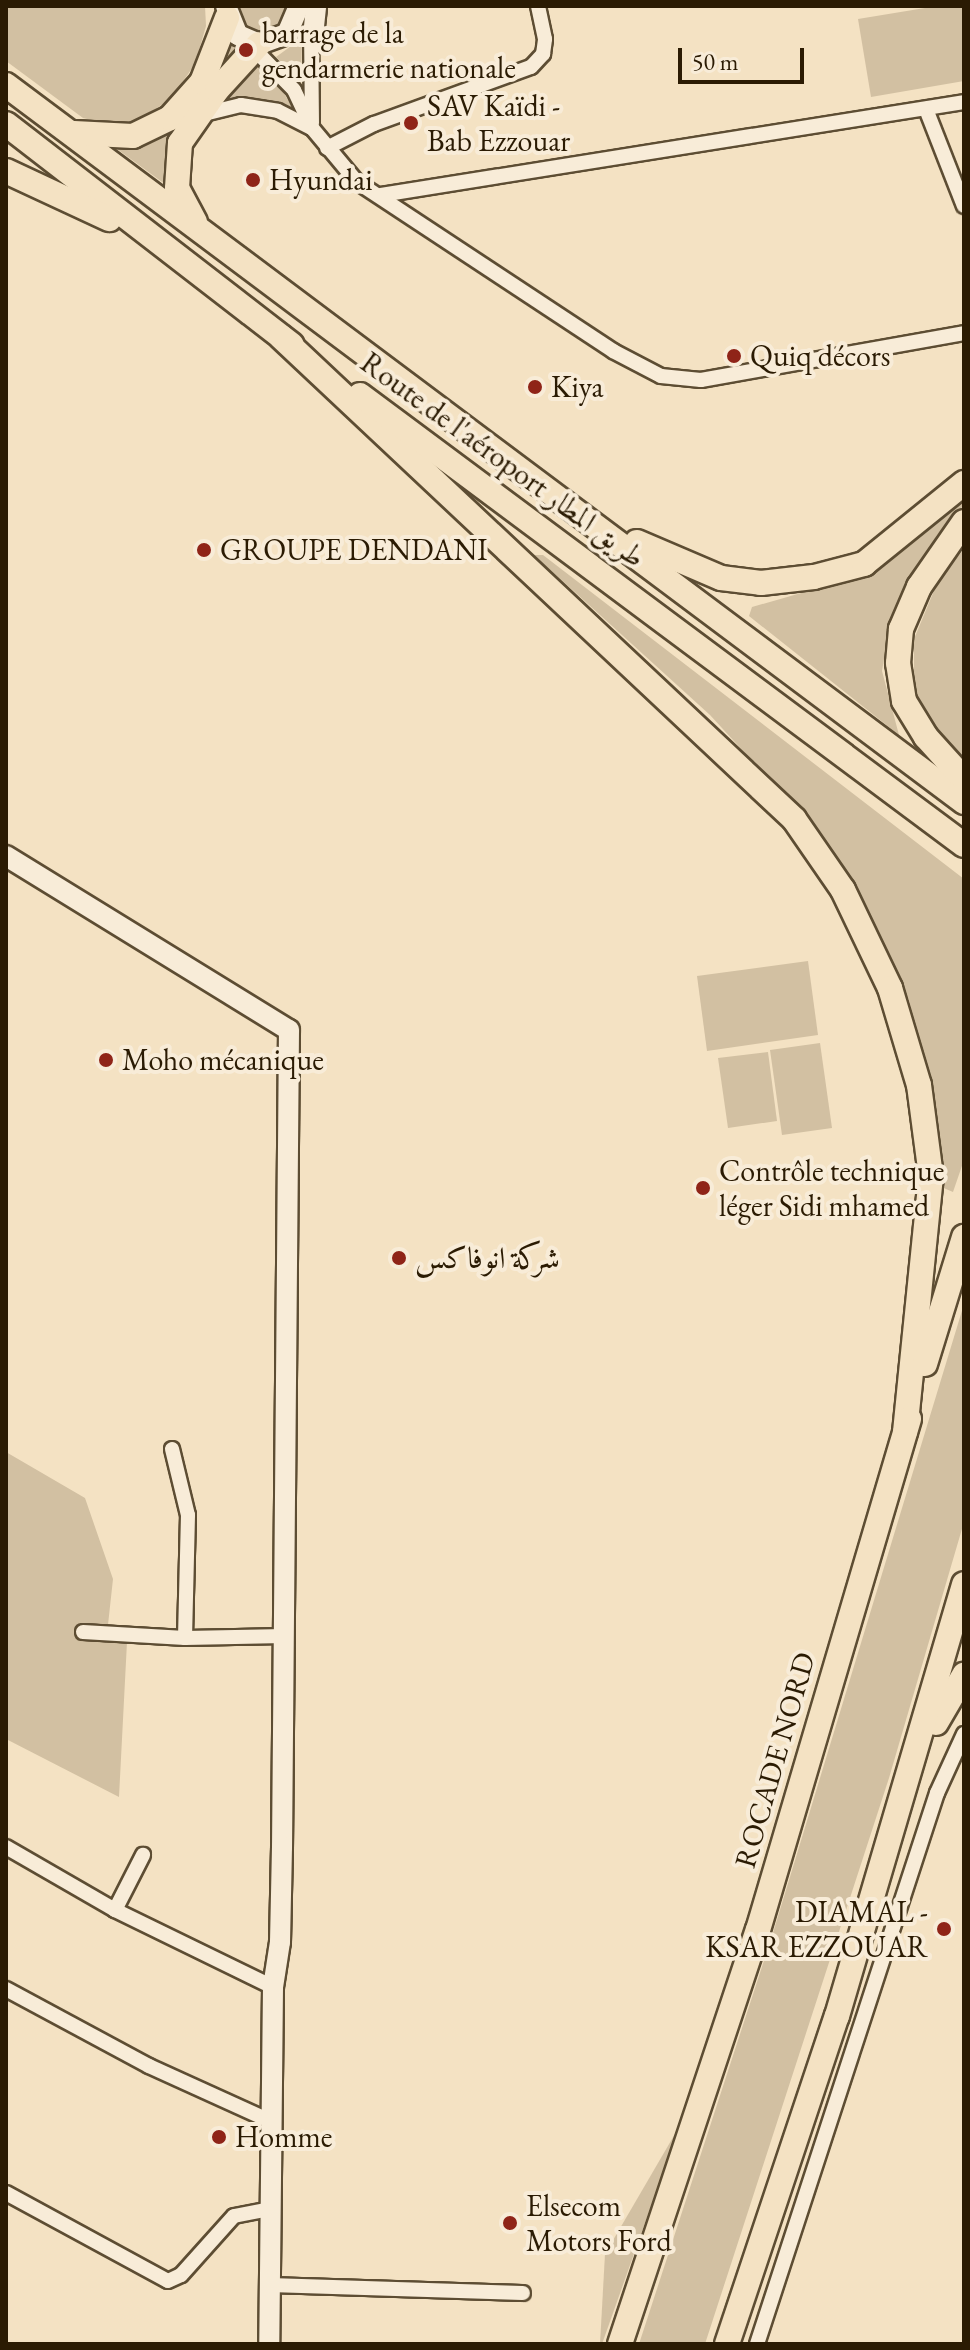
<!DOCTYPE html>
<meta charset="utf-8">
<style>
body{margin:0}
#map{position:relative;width:970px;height:2350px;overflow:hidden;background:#f4e2c3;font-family:"EB Garamond",Amiri,serif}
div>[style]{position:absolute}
.green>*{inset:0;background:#d2c0a2}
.roads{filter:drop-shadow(2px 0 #5d4d33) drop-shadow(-2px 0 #5d4d33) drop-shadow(0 2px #5d4d33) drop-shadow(0 -2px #5d4d33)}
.street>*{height:14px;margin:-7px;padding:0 7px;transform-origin:7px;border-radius:7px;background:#f8ecd8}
.secondary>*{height:20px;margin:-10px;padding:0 10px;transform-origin:10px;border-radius:10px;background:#f8ecd8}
.highway>*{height:24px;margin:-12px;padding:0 12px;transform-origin:12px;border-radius:12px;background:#f4e2c3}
.dots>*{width:22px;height:22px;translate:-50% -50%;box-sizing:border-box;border:4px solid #f8ecd8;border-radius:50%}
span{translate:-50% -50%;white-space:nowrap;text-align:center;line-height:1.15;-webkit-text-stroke:8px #f8ecd8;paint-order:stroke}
.poi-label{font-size:30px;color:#2b1b03}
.left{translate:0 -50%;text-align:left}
.right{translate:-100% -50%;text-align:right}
.street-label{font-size:30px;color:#2b1b03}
.frame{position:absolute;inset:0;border:8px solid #2b1b03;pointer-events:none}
.scale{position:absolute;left:678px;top:48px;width:126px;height:36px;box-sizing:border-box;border:4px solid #2b1b03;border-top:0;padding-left:10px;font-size:24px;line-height:28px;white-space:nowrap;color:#2b1b03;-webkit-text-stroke:6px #f8ecd8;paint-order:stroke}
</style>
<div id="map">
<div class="green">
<div style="clip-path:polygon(6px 6px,205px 6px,206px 26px,195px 64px,170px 100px,135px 121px,112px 125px,83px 118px,6px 61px)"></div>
<div style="clip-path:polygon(234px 6px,288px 6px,288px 8px,284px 24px,270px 34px,246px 31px)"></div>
<div style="clip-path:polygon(937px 6px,964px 6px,964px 81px,871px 97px,858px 19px)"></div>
<div style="clip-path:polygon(302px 38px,301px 81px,276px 57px)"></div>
<div style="clip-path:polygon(229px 39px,240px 51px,221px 79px,173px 190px,113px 146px,137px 143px)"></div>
<div style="clip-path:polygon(256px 64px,282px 90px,293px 109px,258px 99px,223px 103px)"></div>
<div style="clip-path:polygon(964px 492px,964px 505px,937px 535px,890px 623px,882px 671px,899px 735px,749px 616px,752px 607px,829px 585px)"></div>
<div style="clip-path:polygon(964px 549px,964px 765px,937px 736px,914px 691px,914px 639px,938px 581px)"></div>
<div style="clip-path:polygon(534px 555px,543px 555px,964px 879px,964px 1160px,953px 1192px,939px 1186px,933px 1108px,909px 1000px,852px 881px,814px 828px,710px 715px)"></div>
<div style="clip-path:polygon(808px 961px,818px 1035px,707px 1051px,697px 976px)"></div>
<div style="clip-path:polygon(820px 1043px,832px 1128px,782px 1135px,770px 1050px)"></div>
<div style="clip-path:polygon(768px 1052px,777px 1121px,728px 1128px,718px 1058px)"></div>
<div style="clip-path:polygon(964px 1304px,964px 1522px,889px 1778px,705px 2344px,639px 2344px,772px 1936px)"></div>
<div style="clip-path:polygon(6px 1452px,85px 1498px,113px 1579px,106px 1643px,127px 1642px,119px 1797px,6px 1739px)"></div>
<div style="clip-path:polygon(679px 2127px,602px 2344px,600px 2344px,605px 2254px)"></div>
</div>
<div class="roads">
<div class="street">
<div style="left:311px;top:28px;width:95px;rotate:89.4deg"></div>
<div style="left:249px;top:44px;width:64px;rotate:45.6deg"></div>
<div style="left:294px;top:90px;width:42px;rotate:64.7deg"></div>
<div style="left:312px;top:128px;width:70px;rotate:50.2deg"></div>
<div style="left:357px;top:182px;width:307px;rotate:33.4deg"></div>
<div style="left:613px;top:351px;width:54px;rotate:27.5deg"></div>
<div style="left:661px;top:376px;width:40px;rotate:5.7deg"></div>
<div style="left:701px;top:380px;width:267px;rotate:-10.1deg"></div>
<div style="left:926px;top:109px;width:104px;rotate:68.6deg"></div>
<div style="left:200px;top:115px;width:42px;rotate:-13.7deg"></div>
<div style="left:241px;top:105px;width:37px;rotate:9deg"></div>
<div style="left:278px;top:111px;width:38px;rotate:27deg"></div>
<div style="left:327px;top:148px;width:53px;rotate:-27.1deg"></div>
<div style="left:374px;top:124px;width:167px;rotate:-20deg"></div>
<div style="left:531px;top:67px;width:18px;rotate:-47deg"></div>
<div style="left:543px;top:54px;width:15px;rotate:-82deg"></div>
<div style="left:545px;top:39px;width:34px;rotate:-102deg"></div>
<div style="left:381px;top:195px;width:590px;rotate:-9.06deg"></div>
<div style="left:172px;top:1449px;width:68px;rotate:76.4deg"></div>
<div style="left:188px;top:1515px;width:123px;rotate:91.4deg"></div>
<div style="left:83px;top:1632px;width:102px;rotate:3.4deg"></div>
<div style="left:185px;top:1638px;width:100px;rotate:-1.1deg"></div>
<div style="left:6px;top:1847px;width:126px;rotate:30deg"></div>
<div style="left:115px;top:1910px;width:176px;rotate:26deg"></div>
<div style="left:115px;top:1910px;width:62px;rotate:-63deg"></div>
<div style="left:6px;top:1989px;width:162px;rotate:28.3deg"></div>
<div style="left:149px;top:2066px;width:133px;rotate:24.4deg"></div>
<div style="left:6px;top:2193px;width:184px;rotate:28.5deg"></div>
<div style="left:168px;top:2281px;width:14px;rotate:-25deg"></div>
<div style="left:181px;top:2275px;width:79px;rotate:-48.1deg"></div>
<div style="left:234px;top:2216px;width:38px;rotate:-11deg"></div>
<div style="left:269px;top:2285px;width:254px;rotate:1.8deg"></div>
<div style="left:757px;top:2344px;width:580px;rotate:-71.91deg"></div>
<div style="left:937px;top:1793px;width:65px;rotate:-65.4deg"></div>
</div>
<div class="secondary">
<div style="left:226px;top:6px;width:31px;rotate:68deg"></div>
<div style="left:238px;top:35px;width:23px;rotate:23deg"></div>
<div style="left:259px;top:44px;width:30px;rotate:-20deg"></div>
<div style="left:287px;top:34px;width:30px;rotate:-67deg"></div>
<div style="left:313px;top:36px;width:30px;rotate:-84deg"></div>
<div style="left:6px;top:856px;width:332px;rotate:31.6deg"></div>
<div style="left:289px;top:1030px;width:817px;rotate:90.49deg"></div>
<div style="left:282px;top:1847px;width:95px;rotate:91.2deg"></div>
<div style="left:280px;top:1942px;width:46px;rotate:98.8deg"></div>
<div style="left:273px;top:1987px;width:357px;rotate:90.6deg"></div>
</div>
<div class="highway">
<div style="left:6px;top:85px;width:1197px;rotate:36.81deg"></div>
<div style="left:6px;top:124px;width:361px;rotate:37.7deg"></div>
<div style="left:74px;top:133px;width:59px;rotate:2.9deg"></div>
<div style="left:133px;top:136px;width:41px;rotate:-25.9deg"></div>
<div style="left:170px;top:118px;width:48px;rotate:-48.4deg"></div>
<div style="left:202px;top:82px;width:69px;rotate:-68.7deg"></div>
<div style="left:6px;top:171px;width:114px;rotate:25deg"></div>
<div style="left:195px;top:222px;width:38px;rotate:-118deg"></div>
<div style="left:177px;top:188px;width:45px;rotate:-86.2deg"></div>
<div style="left:180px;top:143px;width:65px;rotate:-55.1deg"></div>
<div style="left:217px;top:90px;width:62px;rotate:-47.6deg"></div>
<div style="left:281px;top:337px;width:704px;rotate:43.22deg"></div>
<div style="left:794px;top:819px;width:86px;rotate:55.4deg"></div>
<div style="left:843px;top:890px;width:109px;rotate:64.4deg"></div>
<div style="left:890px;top:988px;width:101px;rotate:73.4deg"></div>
<div style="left:919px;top:1085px;width:92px;rotate:82.5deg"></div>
<div style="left:931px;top:1176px;width:257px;rotate:95.8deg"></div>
<div style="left:360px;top:395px;width:753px;rotate:36.69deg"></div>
<div style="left:964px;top:522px;width:79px;rotate:124.7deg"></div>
<div style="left:919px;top:587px;width:46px;rotate:113.2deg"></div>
<div style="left:901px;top:629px;width:34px;rotate:95deg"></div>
<div style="left:898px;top:663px;width:38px;rotate:81deg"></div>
<div style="left:904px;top:701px;width:42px;rotate:58.6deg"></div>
<div style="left:926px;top:737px;width:57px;rotate:47.9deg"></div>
<div style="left:637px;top:542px;width:91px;rotate:23.2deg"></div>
<div style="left:721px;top:578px;width:40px;rotate:7.1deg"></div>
<div style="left:761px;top:583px;width:53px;rotate:-6.5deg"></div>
<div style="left:814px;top:577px;width:52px;rotate:-14.6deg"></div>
<div style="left:864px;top:564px;width:129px;rotate:-39deg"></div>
<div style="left:925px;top:1364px;width:133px;rotate:-72.9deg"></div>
<div style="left:936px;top:1723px;width:56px;rotate:-59.7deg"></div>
<div style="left:620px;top:2344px;width:436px;rotate:-71.6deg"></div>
<div style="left:758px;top:1930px;width:533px;rotate:-73.54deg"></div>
<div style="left:727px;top:2344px;width:346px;rotate:-71.5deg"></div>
<div style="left:837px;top:2016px;width:450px;rotate:-73.6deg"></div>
</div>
</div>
<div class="dots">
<div style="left:246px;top:50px;background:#8f2418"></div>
<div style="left:411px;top:123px;background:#8f2418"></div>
<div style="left:253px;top:180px;background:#8f2418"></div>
<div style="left:734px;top:356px;background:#8f2418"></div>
<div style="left:535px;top:387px;background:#8f2418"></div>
<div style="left:204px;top:550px;background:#8f2418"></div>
<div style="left:106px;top:1060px;background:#8f2418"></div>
<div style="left:703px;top:1188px;background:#8f2418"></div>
<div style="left:399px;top:1258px;background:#8f2418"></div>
<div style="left:944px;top:1929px;background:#8f2418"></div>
<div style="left:219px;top:2137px;background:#8f2418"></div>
<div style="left:510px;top:2223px;background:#8f2418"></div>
</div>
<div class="poi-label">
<span class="left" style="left:262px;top:50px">barrage de la<br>gendarmerie nationale</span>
<span class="left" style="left:427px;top:123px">SAV Kaïdi -<br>Bab Ezzouar</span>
<span class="left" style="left:269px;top:180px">Hyundai</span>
<span class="left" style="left:750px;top:356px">Quiq décors</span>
<span class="left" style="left:551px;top:387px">Kiya</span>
<span class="left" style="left:220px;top:550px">GROUPE DENDANI</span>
<span class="left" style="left:122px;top:1060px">Moho mécanique</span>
<span class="left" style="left:719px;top:1188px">Contrôle technique<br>léger Sidi mhamed</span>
<span class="left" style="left:415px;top:1258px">شركة انوفاكس</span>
<span class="right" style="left:928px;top:1929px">DIAMAL -<br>KSAR EZZOUAR</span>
<span class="left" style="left:235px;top:2137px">Homme</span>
<span class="left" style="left:526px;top:2223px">Elsecom<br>Motors Ford</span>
</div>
<div class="street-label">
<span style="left:503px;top:460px;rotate:36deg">Route de l'aéroport طريق المطار</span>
<span style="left:775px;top:1760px;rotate:-74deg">ROCADE NORD</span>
</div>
<div class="frame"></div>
<div class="scale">50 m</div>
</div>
